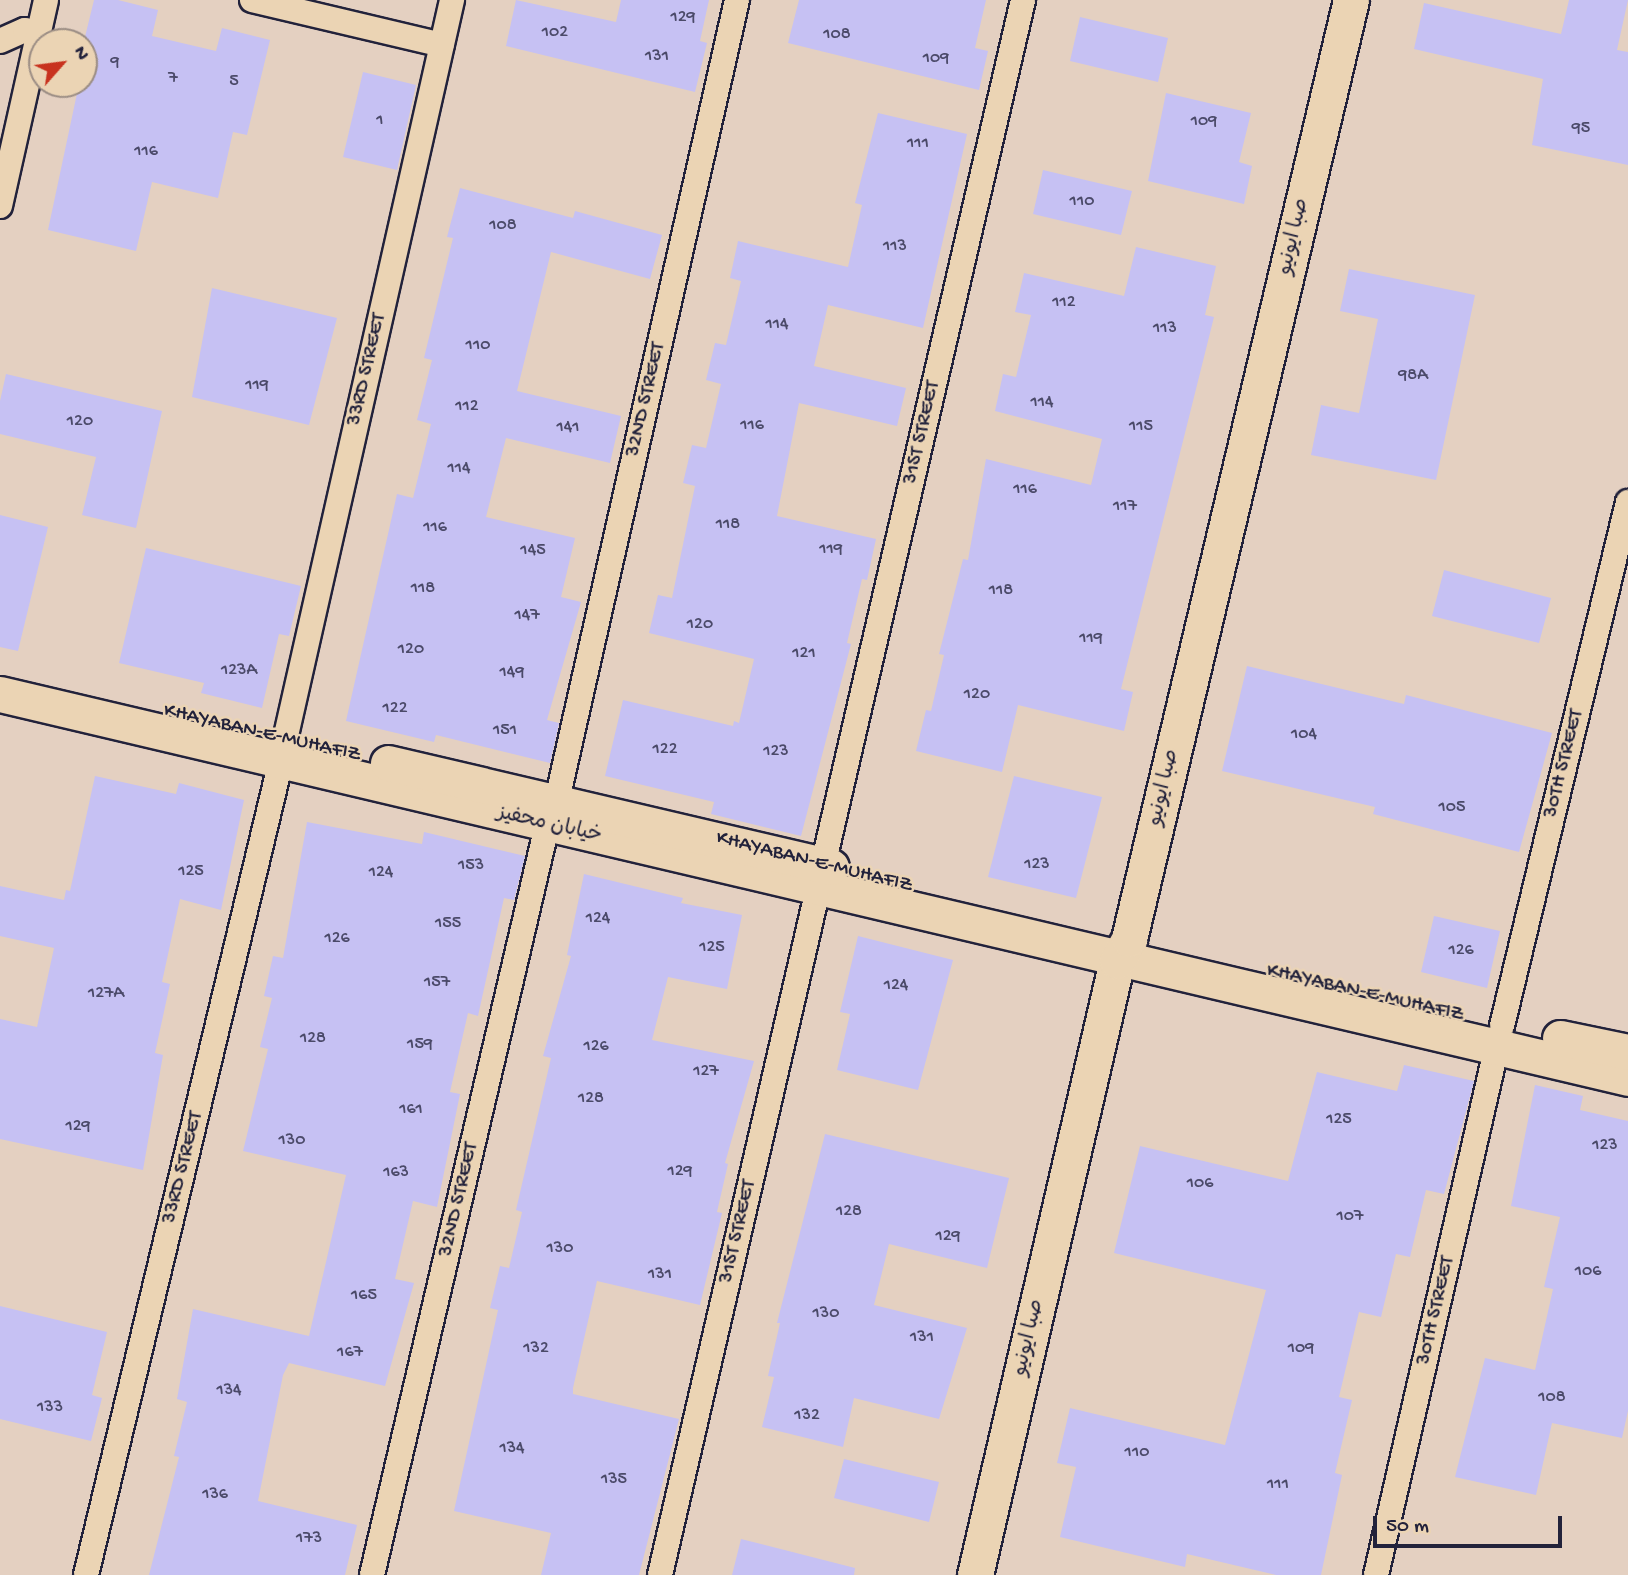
<!DOCTYPE html>
<meta charset="utf-8">
<style>
body{margin:0}
#map{position:relative;width:1628px;height:1575px;overflow:hidden;background:#e4d0c1;font-family:"Gochi Hand","Playpen Sans Arabic",sans-serif}
div>[style]{position:absolute}
.building>*{inset:0;background:#c6c1f3}
.roads{filter:drop-shadow(2px 0 #22223b) drop-shadow(-2px 0 #22223b) drop-shadow(0 2px #22223b) drop-shadow(0 -2px #22223b)}
.street>*{height:24px;margin:-12px;padding:0 12px;transform-origin:12px;border-radius:12px;background:#ebd4b4}
.secondary>*{height:35px;margin:-17.5px;padding:0 17.5px;transform-origin:17.5px;border-radius:17.5px;background:#ebd4b4}
span{translate:-50% -50%;white-space:nowrap;text-align:center;line-height:1.15;-webkit-text-stroke:5px #ebd4b4;paint-order:stroke}
.number-label{font-size:18px;color:#4b4a69}
.number-label span{-webkit-text-stroke-width:0}
.street-label{font-size:21px;color:#22223b}
.north{position:absolute;left:28px;top:28px;width:70px;height:70px;box-sizing:border-box;background:#ebd4b4;border:2px solid #9b8d84;border-radius:50%;rotate:62deg;font-size:19px;font-weight:700;line-height:28px;text-align:center;color:#22223b}
.north::after{content:'';display:block;margin:auto;width:24px;height:32px;background:#c8321e;clip-path:polygon(50% 0,100% 100%,50% 72%,0 100%)}
.scale{position:absolute;left:1373px;top:1516px;width:189px;height:32px;box-sizing:border-box;border:4px solid #22223b;border-top:0;padding-left:9px;font-size:21px;line-height:24px;white-space:nowrap;color:#22223b;-webkit-text-stroke:5px #ebd4b4;paint-order:stroke}
</style>
<div id="map">
<div class="building">
<div style="clip-path:polygon(94px 0,118px 0,158px 10px,152px 36px,216px 51px,222px 28px,270px 40px,247px 135px,233px 132px,218px 198px,152px 182px,136px 251px,48px 230px,79px 84px,84px 84px,84px 41px)"></div>
<div style="clip-path:polygon(516px 0,616px 22px,621px 0,709px 0,700px 41px,707px 43px,695px 92px,506px 46px)"></div>
<div style="clip-path:polygon(799px 0,986px 0,975px 48px,988px 51px,979px 90px,788px 43px)"></div>
<div style="clip-path:polygon(1569px 0,1628px 0,1617px 50px,1628px 52px,1628px 165px,1532px 145px,1543px 79px,1414px 49px,1424px 3px,1561px 34px)"></div>
<div style="clip-path:polygon(1080px 17px,1168px 38px,1158px 82px,1070px 61px)"></div>
<div style="clip-path:polygon(363px 72px,416px 85px,397px 170px,343px 157px)"></div>
<div style="clip-path:polygon(1166px 93px,1251px 113px,1239px 162px,1252px 166px,1244px 204px,1148px 181px)"></div>
<div style="clip-path:polygon(878px 113px,967px 134px,923px 328px,828px 305px,814px 366px,906px 388px,897px 426px,799px 403px,777px 516px,876px 539px,867px 580px,862px 579px,847px 643px,851px 644px,801px 836px,711px 814px,714px 802px,605px 776px,623px 700px,733px 726px,734px 721px,739px 723px,754px 659px,649px 633px,658px 595px,672px 598px,695px 486px,683px 483px,692px 445px,706px 448px,721px 384px,706px 380px,715px 343px,726px 345px,741px 281px,730px 278px,738px 241px,848px 267px,862px 205px,855px 203px)"></div>
<div style="clip-path:polygon(1043px 170px,1132px 191px,1121px 235px,1033px 214px)"></div>
<div style="clip-path:polygon(460px 188px,573px 218px,575px 211px,662px 235px,650px 279px,551px 252px,517px 391px,621px 416px,610px 463px,506px 438px,486px 517px,575px 538px,561px 597px,581px 602px,547px 720px,559px 723px,550px 763px,436px 735px,434px 742px,346px 721px,397px 494px,413px 498px,431px 424px,417px 420px,432px 360px,424px 358px,453px 238px,447px 237px)"></div>
<div style="clip-path:polygon(1136px 247px,1216px 266px,1205px 315px,1214px 317px,1121px 689px,1133px 692px,1124px 731px,1018px 705px,1002px 772px,916px 751px,926px 710px,931px 711px,944px 655px,939px 654px,963px 559px,968px 560px,986px 459px,1091px 485px,1102px 439px,995px 411px,1003px 374px,1016px 377px,1031px 315px,1015px 312px,1024px 273px,1124px 296px)"></div>
<div style="clip-path:polygon(1349px 269px,1475px 295px,1436px 480px,1311px 455px,1321px 405px,1359px 413px,1378px 319px,1340px 311px)"></div>
<div style="clip-path:polygon(212px 288px,337px 318px,309px 425px,192px 397px)"></div>
<div style="clip-path:polygon(6px 374px,162px 411px,136px 528px,82px 515px,96px 457px,0 434px,0 401px)"></div>
<div style="clip-path:polygon(0 515px,48px 527px,18px 651px,0 647px)"></div>
<div style="clip-path:polygon(146px 548px,301px 586px,289px 636px,279px 634px,262px 708px,201px 693px,204px 683px,119px 663px)"></div>
<div style="clip-path:polygon(1444px 570px,1551px 598px,1539px 643px,1432px 616px)"></div>
<div style="clip-path:polygon(1247px 666px,1404px 704px,1406px 695px,1552px 733px,1519px 852px,1373px 814px,1375px 807px,1222px 771px)"></div>
<div style="clip-path:polygon(95px 776px,176px 794px,179px 783px,244px 800px,221px 910px,180px 899px,162px 982px,170px 984px,155px 1053px,163px 1055px,143px 1170px,0 1139px,0 1019px,37px 1027px,54px 948px,0 936px,0 886px,64px 900px,66px 890px,70px 891px)"></div>
<div style="clip-path:polygon(1014px 776px,1102px 797px,1076px 898px,988px 877px)"></div>
<div style="clip-path:polygon(307px 822px,422px 844px,424px 832px,525px 856px,514px 900px,504px 898px,478px 1016px,468px 1013px,450px 1092px,460px 1094px,437px 1207px,413px 1201px,395px 1279px,414px 1283px,385px 1386px,289px 1363px,283px 1375px,258px 1501px,357px 1525px,345px 1575px,149px 1575px,179px 1457px,174px 1456px,187px 1402px,177px 1399px,193px 1309px,309px 1336px,346px 1175px,243px 1151px,268px 1049px,260px 1047px,272px 998px,264px 996px,273px 956px,283px 958px)"></div>
<div style="clip-path:polygon(584px 874px,683px 898px,681px 903px,742px 915px,727px 989px,668px 977px,652px 1040px,754px 1061px,725px 1163px,728px 1164px,717px 1212px,722px 1213px,700px 1305px,597px 1281px,573px 1388px,573px 1394px,679px 1419px,639px 1575px,541px 1575px,551px 1533px,454px 1511px,498px 1310px,490px 1308px,500px 1266px,509px 1268px,522px 1212px,516px 1210px,551px 1058px,543px 1056px,571px 956px,567px 955px)"></div>
<div style="clip-path:polygon(1434px 916px,1500px 931px,1487px 988px,1421px 972px)"></div>
<div style="clip-path:polygon(858px 936px,953px 960px,918px 1090px,837px 1070px,850px 1014px,840px 1012px)"></div>
<div style="clip-path:polygon(1404px 1065px,1474px 1081px,1444px 1194px,1426px 1190px,1410px 1257px,1396px 1254px,1381px 1317px,1359px 1312px,1339px 1397px,1352px 1400px,1335px 1473px,1342px 1475px,1321px 1575px,1276px 1575px,1187px 1554px,1185px 1567px,1060px 1537px,1076px 1467px,1057px 1463px,1070px 1408px,1225px 1445px,1266px 1290px,1114px 1253px,1140px 1146px,1288px 1181px,1317px 1072px,1397px 1091px)"></div>
<div style="clip-path:polygon(1535px 1085px,1583px 1096px,1580px 1110px,1628px 1121px,1628px 1411px,1622px 1438px,1552px 1423px,1536px 1495px,1455px 1477px,1485px 1358px,1535px 1370px,1553px 1289px,1544px 1287px,1560px 1217px,1511px 1206px)"></div>
<div style="clip-path:polygon(825px 1134px,1009px 1178px,987px 1268px,889px 1244px,874px 1305px,967px 1328px,939px 1419px,854px 1398px,843px 1447px,762px 1427px,774px 1377px,768px 1376px,780px 1323px,777px 1323px)"></div>
<div style="clip-path:polygon(0 1306px,107px 1332px,92px 1395px,102px 1398px,91px 1441px,0 1419px)"></div>
<div style="clip-path:polygon(844px 1459px,939px 1482px,929px 1522px,834px 1498px)"></div>
<div style="clip-path:polygon(741px 1539px,855px 1568px,854px 1575px,732px 1575px)"></div>
</div>
<div class="roads">
<div class="street">
<div style="left:252px;top:0;width:195px;rotate:13.3deg"></div>
<div style="left:0;top:41px;width:27px;rotate:-24deg"></div>
<div style="left:25px;top:30px;width:13px;rotate:9deg"></div>
<div style="left:0;top:206px;width:211px;rotate:-77.4deg"></div>
<div style="left:285px;top:740px;width:759px;rotate:-77.28deg"></div>
<div style="left:557px;top:800px;width:820px;rotate:-77.32deg"></div>
<div style="left:823px;top:865px;width:888px;rotate:-76.98deg"></div>
<div style="left:1502px;top:1026px;width:539px;rotate:-76.48deg"></div>
<div style="left:86px;top:1575px;width:837px;rotate:-76.53deg"></div>
<div style="left:372px;top:1575px;width:769px;rotate:-76.85deg"></div>
<div style="left:660px;top:1575px;width:704px;rotate:-77.03deg"></div>
<div style="left:1376px;top:1575px;width:543px;rotate:-77.12deg"></div>
</div>
<div class="secondary">
<div style="left:0;top:694px;width:1673px;rotate:13.27deg"></div>
<div style="left:388px;top:763px;width:455px;rotate:13.2deg"></div>
<div style="left:1560px;top:1038px;width:69px;rotate:11.6deg"></div>
<div style="left:975px;top:1575px;width:630px;rotate:-76.98deg"></div>
<div style="left:1117px;top:961px;width:25px;rotate:-61deg"></div>
<div style="left:1129px;top:939px;width:965px;rotate:-76.7deg"></div>
</div>
</div>
<div class="number-label">
<span style="left:683px;top:18px">129</span>
<span style="left:555px;top:33px">102</span>
<span style="left:837px;top:35px">108</span>
<span style="left:657px;top:57px">131</span>
<span style="left:936px;top:59px">109</span>
<span style="left:115px;top:63px">9</span>
<span style="left:173px;top:79px">7</span>
<span style="left:234px;top:82px">5</span>
<span style="left:380px;top:121px">1</span>
<span style="left:1204px;top:122px">109</span>
<span style="left:1581px;top:129px">95</span>
<span style="left:918px;top:144px">111</span>
<span style="left:146px;top:152px">116</span>
<span style="left:1082px;top:202px">110</span>
<span style="left:503px;top:226px">108</span>
<span style="left:895px;top:247px">113</span>
<span style="left:1064px;top:303px">112</span>
<span style="left:777px;top:325px">114</span>
<span style="left:1165px;top:329px">113</span>
<span style="left:478px;top:346px">110</span>
<span style="left:1413px;top:376px">98A</span>
<span style="left:257px;top:386px">119</span>
<span style="left:1042px;top:403px">114</span>
<span style="left:467px;top:407px">112</span>
<span style="left:80px;top:422px">120</span>
<span style="left:752px;top:426px">116</span>
<span style="left:1141px;top:427px">115</span>
<span style="left:568px;top:428px">141</span>
<span style="left:459px;top:469px">114</span>
<span style="left:1025px;top:490px">116</span>
<span style="left:1125px;top:507px">117</span>
<span style="left:728px;top:525px">118</span>
<span style="left:435px;top:528px">116</span>
<span style="left:831px;top:550px">119</span>
<span style="left:533px;top:551px">145</span>
<span style="left:423px;top:589px">118</span>
<span style="left:1001px;top:591px">118</span>
<span style="left:527px;top:616px">147</span>
<span style="left:700px;top:625px">120</span>
<span style="left:1091px;top:639px">119</span>
<span style="left:411px;top:650px">120</span>
<span style="left:804px;top:654px">121</span>
<span style="left:239px;top:671px">123A</span>
<span style="left:512px;top:673px">149</span>
<span style="left:977px;top:695px">120</span>
<span style="left:395px;top:709px">122</span>
<span style="left:505px;top:731px">151</span>
<span style="left:1304px;top:735px">104</span>
<span style="left:665px;top:750px">122</span>
<span style="left:776px;top:752px">123</span>
<span style="left:1452px;top:808px">105</span>
<span style="left:1037px;top:865px">123</span>
<span style="left:471px;top:866px">153</span>
<span style="left:191px;top:872px">125</span>
<span style="left:381px;top:873px">124</span>
<span style="left:598px;top:919px">124</span>
<span style="left:448px;top:924px">155</span>
<span style="left:337px;top:939px">126</span>
<span style="left:712px;top:948px">125</span>
<span style="left:1461px;top:951px">126</span>
<span style="left:437px;top:983px">157</span>
<span style="left:896px;top:986px">124</span>
<span style="left:106px;top:994px">127A</span>
<span style="left:313px;top:1039px">128</span>
<span style="left:420px;top:1045px">159</span>
<span style="left:596px;top:1047px">126</span>
<span style="left:706px;top:1072px">127</span>
<span style="left:591px;top:1099px">128</span>
<span style="left:411px;top:1110px">161</span>
<span style="left:1339px;top:1120px">125</span>
<span style="left:78px;top:1127px">129</span>
<span style="left:292px;top:1141px">130</span>
<span style="left:1605px;top:1146px">123</span>
<span style="left:680px;top:1172px">129</span>
<span style="left:396px;top:1173px">163</span>
<span style="left:1200px;top:1184px">106</span>
<span style="left:849px;top:1212px">128</span>
<span style="left:1350px;top:1217px">107</span>
<span style="left:948px;top:1237px">129</span>
<span style="left:560px;top:1249px">130</span>
<span style="left:1588px;top:1272px">106</span>
<span style="left:660px;top:1275px">131</span>
<span style="left:364px;top:1296px">165</span>
<span style="left:826px;top:1314px">130</span>
<span style="left:922px;top:1338px">131</span>
<span style="left:536px;top:1349px">132</span>
<span style="left:1301px;top:1349px">109</span>
<span style="left:350px;top:1353px">167</span>
<span style="left:229px;top:1391px">134</span>
<span style="left:1552px;top:1398px">108</span>
<span style="left:50px;top:1408px">133</span>
<span style="left:807px;top:1416px">132</span>
<span style="left:512px;top:1449px">134</span>
<span style="left:1137px;top:1453px">110</span>
<span style="left:614px;top:1480px">135</span>
<span style="left:1278px;top:1485px">111</span>
<span style="left:215px;top:1495px">136</span>
<span style="left:309px;top:1539px">173</span>
</div>
<div class="street-label">
<span style="left:1295px;top:237px;rotate:-77deg">صبا ایونیو</span>
<span style="left:368px;top:370px;rotate:-77deg">33RD STREET</span>
<span style="left:647px;top:400px;rotate:-77deg">32ND STREET</span>
<span style="left:923px;top:433px;rotate:-77deg">31ST STREET</span>
<span style="left:262px;top:734px;rotate:13deg">KHAYABAN-E-MUHAFIZ</span>
<span style="left:1565px;top:764px;rotate:-76deg">30TH STREET</span>
<span style="left:1165px;top:788px;rotate:-77deg">صبا ایونیو</span>
<span style="left:549px;top:826px;rotate:13deg">خیابان محفیز</span>
<span style="left:814px;top:863px;rotate:14deg">KHAYABAN-E-MUHAFIZ</span>
<span style="left:1365px;top:994px;rotate:13deg">KHAYABAN-E-MUHAFIZ</span>
<span style="left:184px;top:1168px;rotate:-76deg">33RD STREET</span>
<span style="left:460px;top:1200px;rotate:-77deg">32ND STREET</span>
<span style="left:739px;top:1232px;rotate:-77deg">31ST STREET</span>
<span style="left:1437px;top:1311px;rotate:-77deg">30TH STREET</span>
<span style="left:1030px;top:1338px;rotate:-77deg">صبا ایونیو</span>
</div>
<div class="north">N</div>
<div class="scale">50 m</div>
</div>
